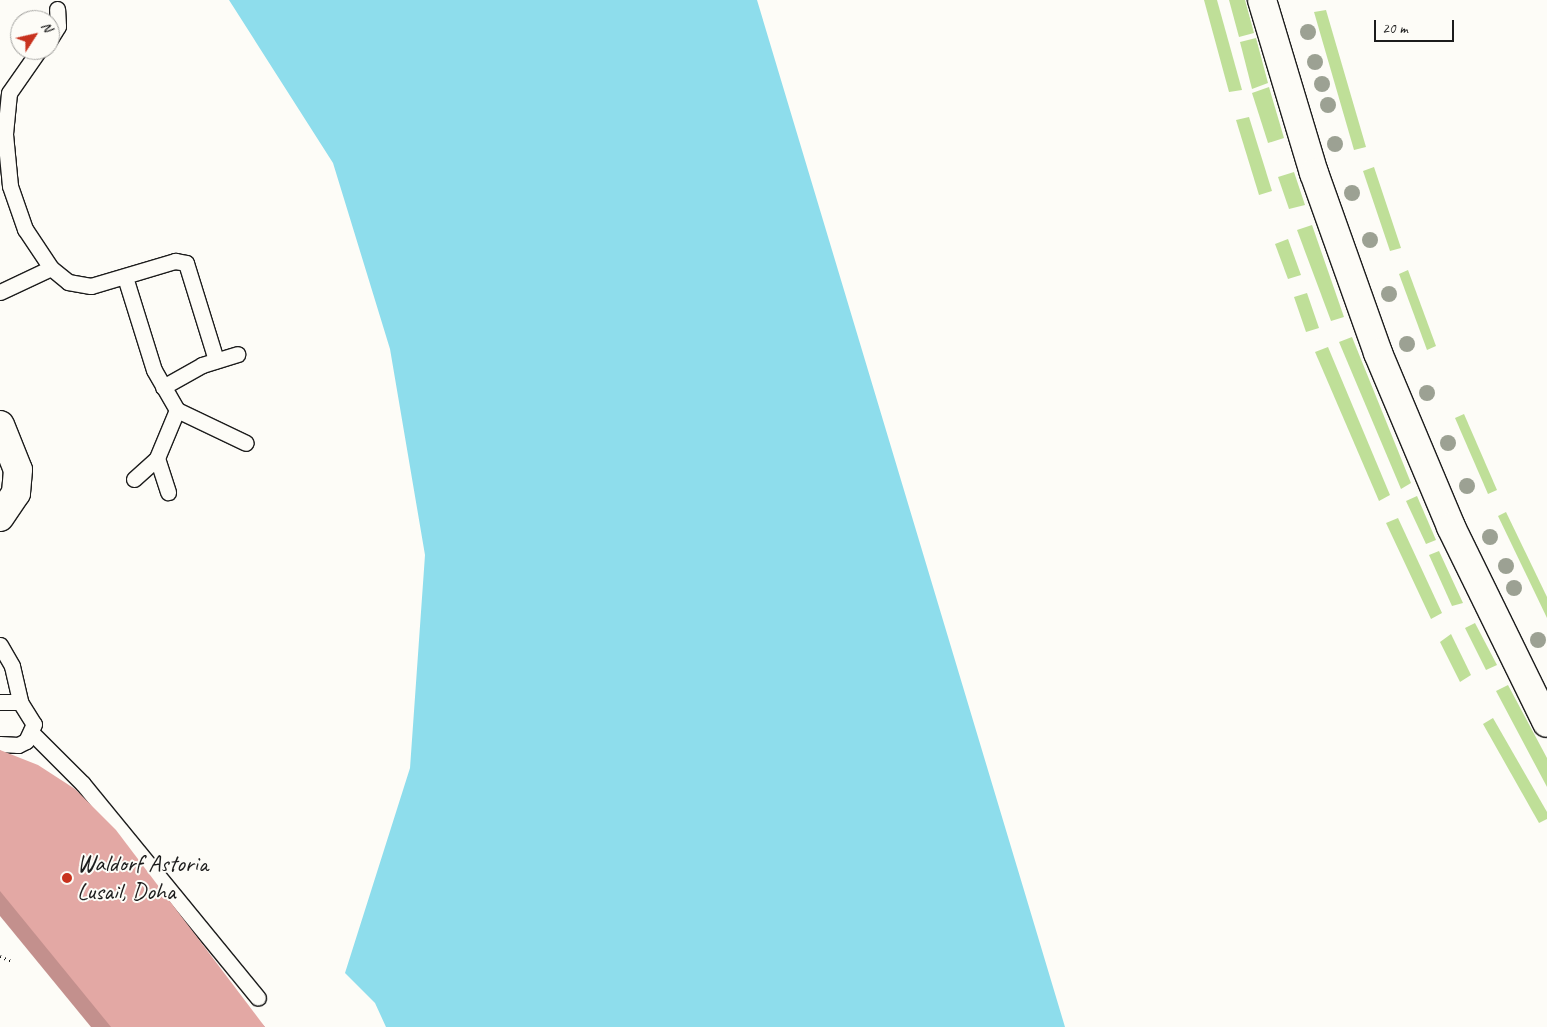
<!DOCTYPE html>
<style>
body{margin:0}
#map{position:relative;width:1547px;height:1027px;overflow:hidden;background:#fdfcf7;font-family:Caveat,sans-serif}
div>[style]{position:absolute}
.green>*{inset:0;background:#bfdf98}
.water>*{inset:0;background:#8eddec}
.path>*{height:3px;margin-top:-1.5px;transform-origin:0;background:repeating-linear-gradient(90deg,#1c1c1c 0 1px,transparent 0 5px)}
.roads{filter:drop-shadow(1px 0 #1c1c1c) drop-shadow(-1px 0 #1c1c1c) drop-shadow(0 1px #1c1c1c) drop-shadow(0 -1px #1c1c1c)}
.lane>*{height:15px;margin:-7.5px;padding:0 7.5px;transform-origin:7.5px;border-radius:7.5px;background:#fdfcf7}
.street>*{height:28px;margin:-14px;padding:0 14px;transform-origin:14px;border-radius:14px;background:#fdfcf7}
.trees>*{width:16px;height:16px;margin:-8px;border-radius:50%;background:#9ca193}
.wall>*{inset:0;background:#c3908d}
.building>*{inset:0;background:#e3a8a4}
.dots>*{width:14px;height:14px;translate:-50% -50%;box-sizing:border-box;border:2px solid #fdfcf7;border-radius:50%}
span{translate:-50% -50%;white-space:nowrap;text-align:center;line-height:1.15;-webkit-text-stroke:4px #fdfcf7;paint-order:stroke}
.poi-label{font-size:24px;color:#1c1c1c}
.left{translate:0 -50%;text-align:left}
.north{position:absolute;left:10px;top:10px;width:50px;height:50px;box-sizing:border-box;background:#fdfcf7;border:1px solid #a3a29f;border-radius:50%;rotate:55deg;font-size:14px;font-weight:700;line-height:20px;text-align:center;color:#1c1c1c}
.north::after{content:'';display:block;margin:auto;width:18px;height:22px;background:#c8321e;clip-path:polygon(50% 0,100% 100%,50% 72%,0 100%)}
.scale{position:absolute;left:1374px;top:20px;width:80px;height:22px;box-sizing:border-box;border:2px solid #1c1c1c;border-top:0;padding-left:6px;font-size:15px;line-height:18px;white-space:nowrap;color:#1c1c1c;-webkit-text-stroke:4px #fdfcf7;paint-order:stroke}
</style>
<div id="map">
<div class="green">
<div style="clip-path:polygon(1204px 0,1217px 0,1242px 90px,1229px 92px)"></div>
<div style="clip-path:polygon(1229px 0,1245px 0,1254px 33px,1239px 37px)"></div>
<div style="clip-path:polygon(1326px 10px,1366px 147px,1354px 150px,1314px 12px)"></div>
<div style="clip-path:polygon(1256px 38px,1268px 83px,1252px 89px,1240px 42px)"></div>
<div style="clip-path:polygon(1269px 87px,1284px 138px,1268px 143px,1252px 93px)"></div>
<div style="clip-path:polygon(1249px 117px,1272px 191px,1259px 195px,1236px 120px)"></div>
<div style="clip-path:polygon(1374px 167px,1401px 248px,1390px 251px,1363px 171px)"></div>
<div style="clip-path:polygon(1294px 172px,1305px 205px,1289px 209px,1278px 177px)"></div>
<div style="clip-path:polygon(1312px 225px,1344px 317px,1331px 321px,1297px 230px)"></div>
<div style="clip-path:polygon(1288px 239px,1301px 275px,1288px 279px,1275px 244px)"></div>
<div style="clip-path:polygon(1408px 270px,1436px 346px,1427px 350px,1399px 274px)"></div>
<div style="clip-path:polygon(1307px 293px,1319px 328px,1306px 332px,1294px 297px)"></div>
<div style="clip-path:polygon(1352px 337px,1411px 483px,1401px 489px,1339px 342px)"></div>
<div style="clip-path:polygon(1328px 347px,1390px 495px,1379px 501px,1315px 352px)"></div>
<div style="clip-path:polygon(1464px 414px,1497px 490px,1488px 494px,1455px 418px)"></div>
<div style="clip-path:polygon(1417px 496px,1436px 540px,1426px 544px,1406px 501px)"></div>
<div style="clip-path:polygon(1506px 512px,1547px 597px,1547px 618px,1498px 516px)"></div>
<div style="clip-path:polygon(1398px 518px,1442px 613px,1431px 619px,1386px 523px)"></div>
<div style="clip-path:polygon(1439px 551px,1463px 603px,1452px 606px,1429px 555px)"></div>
<div style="clip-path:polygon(1475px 623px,1497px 665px,1486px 670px,1465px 628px)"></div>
<div style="clip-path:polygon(1451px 634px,1471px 675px,1460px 682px,1440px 642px)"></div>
<div style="clip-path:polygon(1508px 685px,1547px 758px,1547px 787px,1496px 691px)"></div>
<div style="clip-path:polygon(1493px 718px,1547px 812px,1547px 819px,1539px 823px,1483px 724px)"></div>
</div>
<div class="water">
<div style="clip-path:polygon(229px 0,757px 0,1065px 1027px,386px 1027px,375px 1003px,345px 973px,410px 768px,425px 555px,390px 349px,333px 163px)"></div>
</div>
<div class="path">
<div style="left:0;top:956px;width:12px;rotate:24deg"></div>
</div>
<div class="roads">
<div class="lane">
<div style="left:50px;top:39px;width:15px;rotate:-58deg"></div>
<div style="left:58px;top:26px;width:17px;rotate:-93deg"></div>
<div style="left:39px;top:50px;width:52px;rotate:124.9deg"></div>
<div style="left:9px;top:93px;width:41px;rotate:95.6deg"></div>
<div style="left:5px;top:134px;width:52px;rotate:84.5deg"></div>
<div style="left:10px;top:186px;width:46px;rotate:70.8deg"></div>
<div style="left:25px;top:229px;width:47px;rotate:56.3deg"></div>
<div style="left:51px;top:268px;width:22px;rotate:39deg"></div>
<div style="left:68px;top:282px;width:23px;rotate:10deg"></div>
<div style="left:91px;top:286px;width:88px;rotate:-16.6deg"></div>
<div style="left:175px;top:261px;width:11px;rotate:10deg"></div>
<div style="left:186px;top:263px;width:102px;rotate:72.8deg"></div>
<div style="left:125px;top:277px;width:97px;rotate:72.7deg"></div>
<div style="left:154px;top:370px;width:46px;rotate:60.1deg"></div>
<div style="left:177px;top:410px;width:76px;rotate:25.6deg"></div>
<div style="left:0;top:292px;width:56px;rotate:-25.2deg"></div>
<div style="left:163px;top:387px;width:45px;rotate:-29.4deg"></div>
<div style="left:202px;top:365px;width:37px;rotate:-17deg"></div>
<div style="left:157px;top:458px;width:36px;rotate:72deg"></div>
<div style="left:134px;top:479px;width:31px;rotate:-42deg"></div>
<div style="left:157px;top:458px;width:52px;rotate:-67.4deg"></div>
<div style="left:0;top:645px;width:24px;rotate:60deg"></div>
<div style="left:12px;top:666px;width:37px;rotate:77deg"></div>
<div style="left:0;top:702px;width:20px"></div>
<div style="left:20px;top:702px;width:26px;rotate:58deg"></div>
<div style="left:34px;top:724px;width:19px;rotate:115deg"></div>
<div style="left:26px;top:741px;width:9px;rotate:153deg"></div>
<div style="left:18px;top:745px;width:18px;rotate:-177deg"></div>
<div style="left:32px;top:733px;width:72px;rotate:45deg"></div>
<div style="left:83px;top:784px;width:276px;rotate:50.7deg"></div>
</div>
<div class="street">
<div style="left:1262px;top:0;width:181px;rotate:73.3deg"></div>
<div style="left:1314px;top:173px;width:191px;rotate:70.4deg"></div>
<div style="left:1378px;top:353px;width:189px;rotate:67.2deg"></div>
<div style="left:1451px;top:527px;width:218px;rotate:63.9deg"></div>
<div style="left:0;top:425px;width:48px;rotate:68.2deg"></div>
<div style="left:18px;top:470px;width:23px;rotate:95deg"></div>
<div style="left:16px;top:493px;width:29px;rotate:124deg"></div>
</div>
</div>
<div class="trees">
<div style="left:1308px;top:32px"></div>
<div style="left:1315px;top:62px"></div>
<div style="left:1322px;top:84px"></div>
<div style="left:1328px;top:105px"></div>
<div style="left:1335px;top:144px"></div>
<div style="left:1352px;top:193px"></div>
<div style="left:1370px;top:240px"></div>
<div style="left:1389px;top:294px"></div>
<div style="left:1407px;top:344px"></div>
<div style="left:1427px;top:393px"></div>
<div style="left:1448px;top:443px"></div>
<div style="left:1467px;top:486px"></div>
<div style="left:1490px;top:537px"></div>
<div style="left:1506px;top:566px"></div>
<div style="left:1514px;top:588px"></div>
<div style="left:1538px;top:640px"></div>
</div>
<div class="wall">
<div style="clip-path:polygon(0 750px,265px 1027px,91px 1027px,0 916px)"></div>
</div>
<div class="building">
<div style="clip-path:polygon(0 750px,38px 765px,75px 789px,116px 830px,265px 1027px,111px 1027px,0 891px)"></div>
</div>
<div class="dots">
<div style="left:67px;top:878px;background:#c8321e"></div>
</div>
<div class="poi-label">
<span class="left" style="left:77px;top:878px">Waldorf Astoria<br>Lusail, Doha</span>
</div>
<div class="north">N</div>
<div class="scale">20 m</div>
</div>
